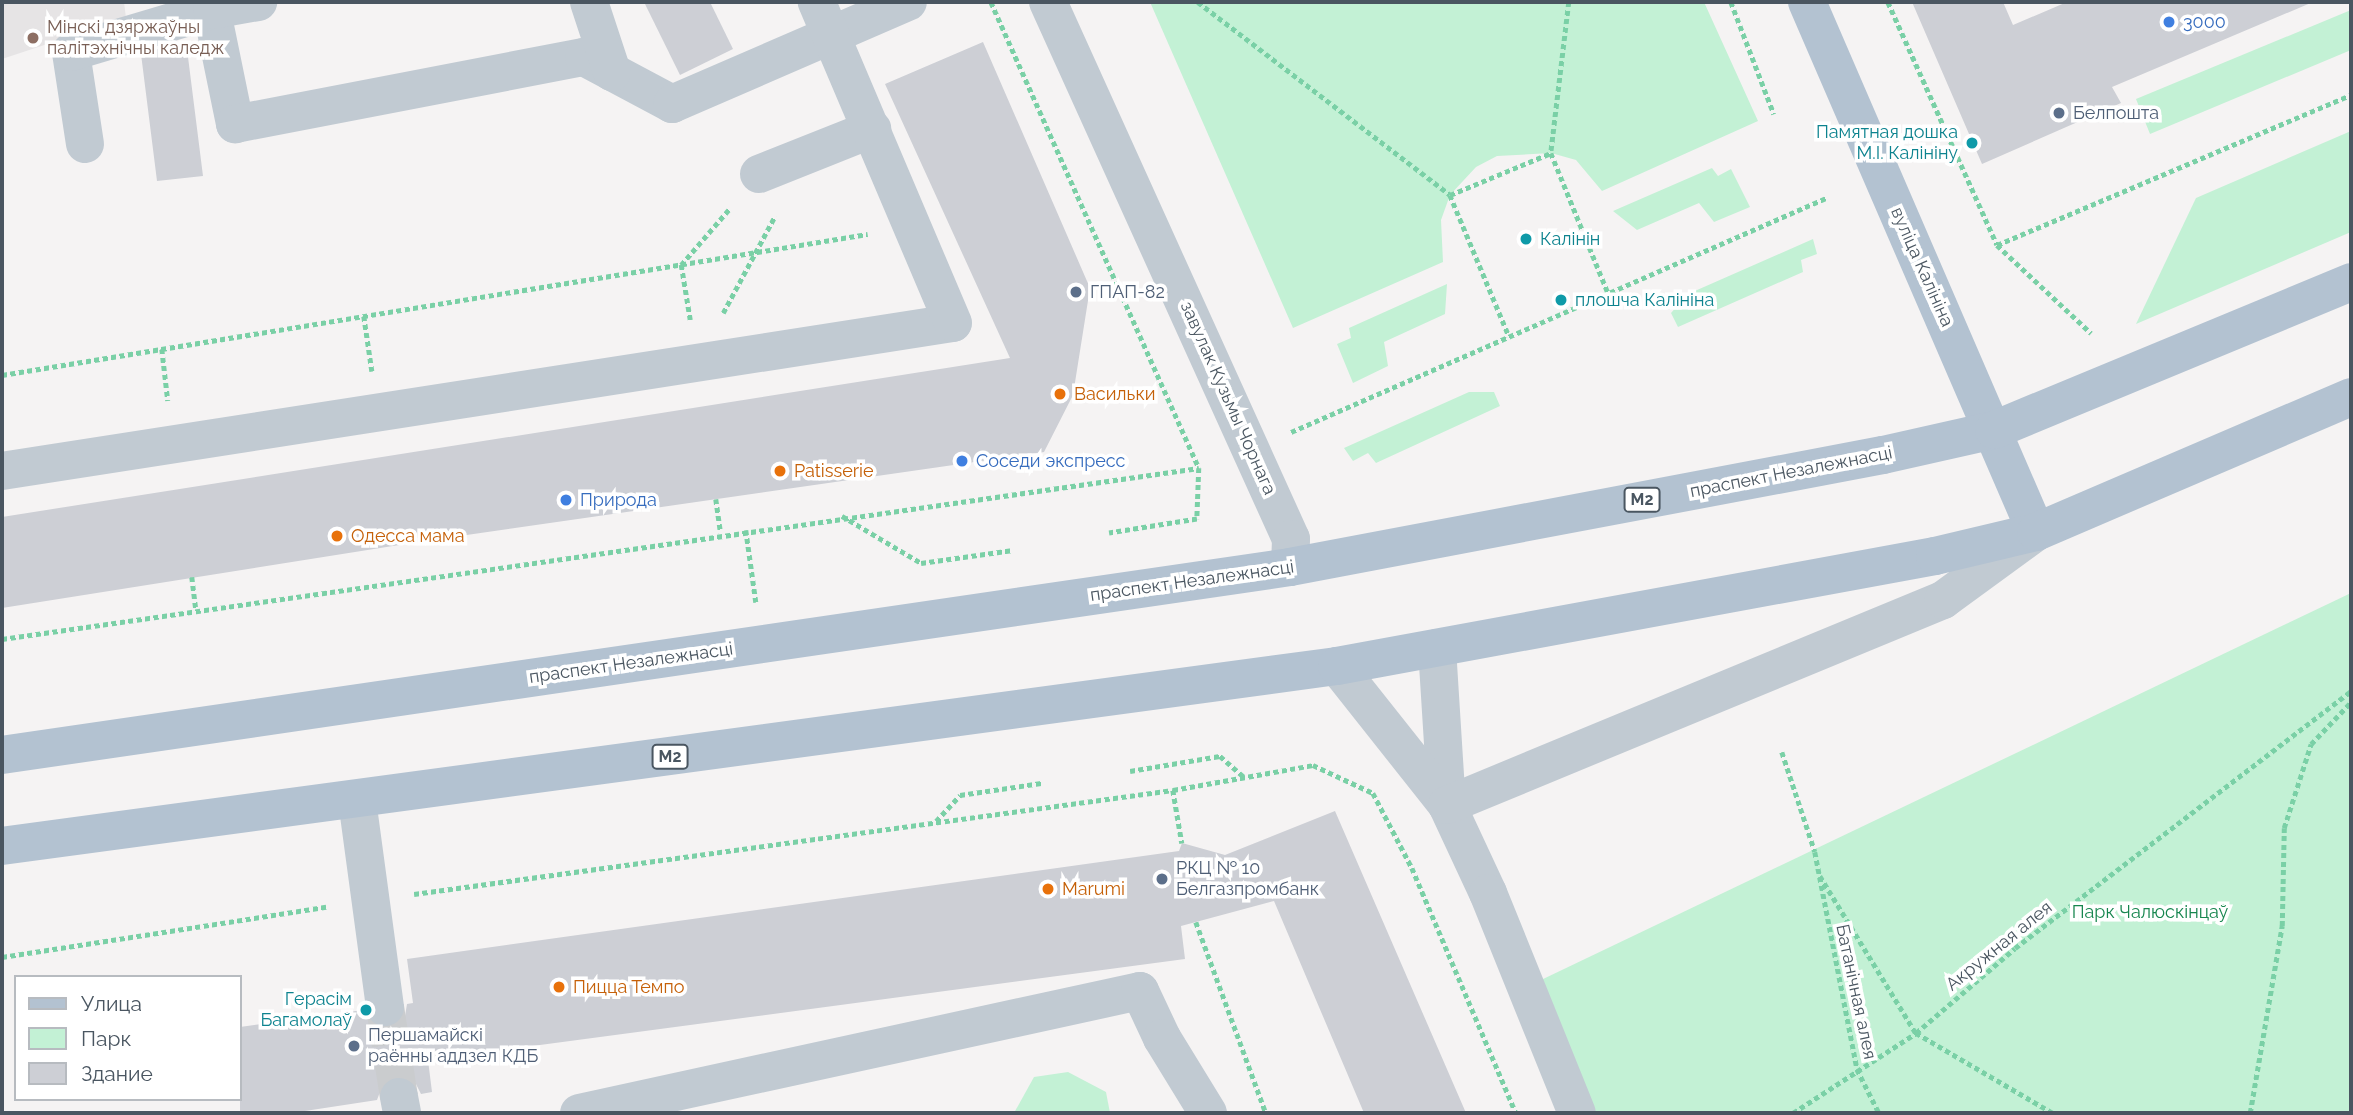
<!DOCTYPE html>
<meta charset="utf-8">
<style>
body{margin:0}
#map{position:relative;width:2353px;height:1115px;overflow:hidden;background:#f5f3f3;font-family:Raleway,sans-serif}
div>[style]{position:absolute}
.education>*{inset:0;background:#e6e4e5}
.green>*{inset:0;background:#c3f1d5}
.building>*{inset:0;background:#cdcfd5}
.minor-tunnel>*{height:38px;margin-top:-19px;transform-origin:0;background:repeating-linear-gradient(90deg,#caccce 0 38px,transparent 0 57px)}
.path>*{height:4.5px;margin-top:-2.25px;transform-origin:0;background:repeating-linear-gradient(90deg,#7ad0a6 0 5px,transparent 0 8.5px)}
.minor>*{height:38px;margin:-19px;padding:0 19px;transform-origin:19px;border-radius:19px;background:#c1cad2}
.major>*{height:38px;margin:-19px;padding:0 19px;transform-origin:19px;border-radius:19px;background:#b3c2d1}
.dots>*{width:19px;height:19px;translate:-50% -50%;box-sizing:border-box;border:4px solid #fff;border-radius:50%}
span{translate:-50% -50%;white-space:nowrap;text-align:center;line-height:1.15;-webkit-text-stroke:7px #fff;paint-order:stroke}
.shield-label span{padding:2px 5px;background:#fff;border:2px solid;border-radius:5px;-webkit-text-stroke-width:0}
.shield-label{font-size:16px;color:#4a5661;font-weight:700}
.shop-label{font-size:18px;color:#366cbe}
.left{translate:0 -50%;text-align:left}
.education-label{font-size:18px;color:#785e54}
.service-label{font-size:18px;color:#4e5e75}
.culture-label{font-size:18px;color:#0d838f}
.right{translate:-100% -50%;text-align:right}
.street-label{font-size:18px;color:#4a5661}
.food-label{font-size:18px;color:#c56008}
.park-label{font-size:18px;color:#17864f}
.frame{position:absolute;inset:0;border:4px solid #4a5661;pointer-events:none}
.legend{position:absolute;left:14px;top:975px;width:228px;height:126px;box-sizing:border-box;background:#fff;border:2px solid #b7bbc0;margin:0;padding:9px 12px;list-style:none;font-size:21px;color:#4a5661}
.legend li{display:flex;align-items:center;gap:14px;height:35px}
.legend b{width:35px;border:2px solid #b7bbc0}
</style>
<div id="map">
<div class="education">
<div style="clip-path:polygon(2px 2px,124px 2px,126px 18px,2px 59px)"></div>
</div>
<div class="green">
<div style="clip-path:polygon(1150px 2px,1704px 2px,1758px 121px,1602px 191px,1576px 160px,1551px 153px,1497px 156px,1476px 167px,1450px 195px,1441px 220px,1443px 262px,1293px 328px)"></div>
<div style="clip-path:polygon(2351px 10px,2351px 50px,2150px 134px,2136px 99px)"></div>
<div style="clip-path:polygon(2351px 131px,2351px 232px,2136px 324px,2196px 198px)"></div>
<div style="clip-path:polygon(1712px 168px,1718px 176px,1731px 169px,1750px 207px,1714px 222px,1699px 203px,1637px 230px,1613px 211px)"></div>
<div style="clip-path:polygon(1813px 239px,1817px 254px,1801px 260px,1803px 272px,1678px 327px,1671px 313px,1688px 294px)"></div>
<div style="clip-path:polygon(1447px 284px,1445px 314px,1384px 342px,1388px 366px,1353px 383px,1337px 344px,1351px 338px,1349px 328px)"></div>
<div style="clip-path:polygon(1469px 392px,1494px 392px,1500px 406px,1376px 463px,1368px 453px,1353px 461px,1344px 448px)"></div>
<div style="clip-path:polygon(2351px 593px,2351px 1113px,1595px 1113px,1541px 980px)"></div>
<div style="clip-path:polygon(1068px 1072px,1106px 1092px,1110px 1113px,1014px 1113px,1034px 1077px)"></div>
</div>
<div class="building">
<div style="clip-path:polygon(644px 2px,710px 2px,733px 49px,680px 75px)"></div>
<div style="clip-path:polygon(1912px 2px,2003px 2px,2013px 25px,2067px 2px,2313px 2px,2112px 87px,2121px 103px,1982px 164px)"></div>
<div style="clip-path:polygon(181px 42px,184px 58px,188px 57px,203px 176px,157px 181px,141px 54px)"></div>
<div style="clip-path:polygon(983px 42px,1090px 288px,1073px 395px,1044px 452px,418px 542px,2px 608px,2px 517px,1010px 358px,885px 84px)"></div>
<div style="clip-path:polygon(1335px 811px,1466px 1113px,1364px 1113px,1274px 901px,1181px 926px,1185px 959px,428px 1060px,432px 1092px,421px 1094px,415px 1082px,396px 1075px,384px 1081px,377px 1100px,292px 1113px,240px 1113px,240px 1027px,363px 1010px,376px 1027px,389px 1028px,405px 1016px,407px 1004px,413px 1003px,407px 959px,1179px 851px,1182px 843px,1225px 855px)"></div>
</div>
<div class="minor-tunnel">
<div style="left:385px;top:1007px;width:91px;rotate:81.2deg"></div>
</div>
<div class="path">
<div style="left:991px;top:2px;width:510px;rotate:65.95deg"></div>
<div style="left:1199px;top:468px;width:51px;rotate:92.2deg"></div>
<div style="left:1197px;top:519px;width:89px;rotate:171deg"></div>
<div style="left:1198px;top:2px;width:317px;rotate:37.4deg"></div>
<div style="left:1450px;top:195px;width:153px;rotate:67.3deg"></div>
<div style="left:1569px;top:2px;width:152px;rotate:96.8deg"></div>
<div style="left:1551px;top:153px;width:151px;rotate:67.8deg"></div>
<div style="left:1731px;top:2px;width:120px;rotate:69deg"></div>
<div style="left:1888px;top:2px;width:266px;rotate:65.8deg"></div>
<div style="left:1997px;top:245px;width:129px;rotate:43.1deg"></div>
<div style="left:1450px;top:195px;width:109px;rotate:-22.6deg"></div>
<div style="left:1997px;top:245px;width:384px;rotate:-23deg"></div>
<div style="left:723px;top:313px;width:110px;rotate:-61.8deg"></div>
<div style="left:364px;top:316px;width:56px;rotate:81.7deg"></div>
<div style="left:690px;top:320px;width:56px;rotate:-99.3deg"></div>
<div style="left:681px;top:265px;width:75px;rotate:-49.3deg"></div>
<div style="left:162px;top:349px;width:52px;rotate:83.4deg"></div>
<div style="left:2px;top:375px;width:877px;rotate:-9.25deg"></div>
<div style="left:1291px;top:432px;width:584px;rotate:-23.62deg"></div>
<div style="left:716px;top:499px;width:34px;rotate:82deg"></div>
<div style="left:842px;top:516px;width:92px;rotate:30.7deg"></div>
<div style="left:921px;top:563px;width:93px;rotate:-8deg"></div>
<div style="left:746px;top:530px;width:73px;rotate:82.1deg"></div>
<div style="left:192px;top:577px;width:32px;rotate:83deg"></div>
<div style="left:2px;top:639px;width:1209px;rotate:-8.13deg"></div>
<div style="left:1782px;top:752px;width:105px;rotate:71.7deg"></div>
<div style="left:1815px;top:852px;width:221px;rotate:79deg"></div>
<div style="left:1857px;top:1069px;width:49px;rotate:63.4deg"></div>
<div style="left:1130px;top:771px;width:91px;rotate:-9.5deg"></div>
<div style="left:1220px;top:756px;width:33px;rotate:41deg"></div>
<div style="left:1173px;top:790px;width:54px;rotate:80.4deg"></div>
<div style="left:936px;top:821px;width:35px;rotate:-47deg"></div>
<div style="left:960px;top:795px;width:82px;rotate:-8.4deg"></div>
<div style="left:1820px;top:876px;width:184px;rotate:58.6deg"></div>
<div style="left:1916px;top:1033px;width:159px;rotate:30.3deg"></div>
<div style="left:414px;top:894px;width:766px;rotate:-7.8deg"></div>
<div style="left:1173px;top:790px;width:142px;rotate:-10.1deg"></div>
<div style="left:1313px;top:765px;width:66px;rotate:25deg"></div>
<div style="left:1373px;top:793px;width:85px;rotate:62.5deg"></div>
<div style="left:1412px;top:868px;width:266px;rotate:67deg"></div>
<div style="left:1196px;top:922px;width:203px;rotate:69.9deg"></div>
<div style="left:2px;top:957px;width:328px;rotate:-8.8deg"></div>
<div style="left:1793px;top:1113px;width:147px;rotate:-33deg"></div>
<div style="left:1916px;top:1033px;width:130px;rotate:-40.6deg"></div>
<div style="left:2015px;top:948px;width:423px;rotate:-37.4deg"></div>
<div style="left:2250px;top:1113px;width:190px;rotate:-80.3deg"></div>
<div style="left:2282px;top:926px;width:98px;rotate:-88.8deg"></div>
<div style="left:2284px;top:828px;width:88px;rotate:-72.2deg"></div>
<div style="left:2311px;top:744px;width:58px;rotate:-46.4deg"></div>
</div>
<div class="minor">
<div style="left:210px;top:2px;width:125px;rotate:78.4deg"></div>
<div style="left:235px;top:124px;width:355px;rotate:-10.9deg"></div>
<div style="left:584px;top:57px;width:100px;rotate:28.1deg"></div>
<div style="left:672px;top:104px;width:257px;rotate:-23.4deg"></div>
<div style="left:589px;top:2px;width:74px;rotate:71.8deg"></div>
<div style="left:1048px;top:2px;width:589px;rotate:65.65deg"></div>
<div style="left:1291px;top:539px;width:28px;rotate:92deg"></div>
<div style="left:85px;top:144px;width:93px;rotate:-98.7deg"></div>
<div style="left:71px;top:52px;width:147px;rotate:-16.6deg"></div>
<div style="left:212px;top:10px;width:47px;rotate:-9.9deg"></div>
<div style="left:759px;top:174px;width:122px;rotate:-21.7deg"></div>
<div style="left:2px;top:471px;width:962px;rotate:-8.85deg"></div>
<div style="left:953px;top:323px;width:349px;rotate:-113deg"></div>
<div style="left:1437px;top:648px;width:157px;rotate:86.4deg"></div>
<div style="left:1337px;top:666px;width:177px;rotate:51.6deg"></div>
<div style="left:1447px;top:805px;width:97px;rotate:65deg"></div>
<div style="left:1488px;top:893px;width:237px;rotate:68deg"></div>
<div style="left:357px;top:800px;width:209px;rotate:82.3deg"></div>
<div style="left:1447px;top:805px;width:537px;rotate:-22.46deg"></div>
<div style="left:1943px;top:600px;width:115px;rotate:-36.2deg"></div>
<div style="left:399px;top:1097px;width:16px;rotate:79deg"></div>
<div style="left:579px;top:1113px;width:574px;rotate:-12.27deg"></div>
<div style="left:1140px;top:991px;width:52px;rotate:64.9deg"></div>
<div style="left:1162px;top:1038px;width:88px;rotate:58.5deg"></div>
</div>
<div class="major">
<div style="left:1807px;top:2px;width:577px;rotate:66.63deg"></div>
<div style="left:2px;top:755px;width:1302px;rotate:-8.3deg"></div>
<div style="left:1290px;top:567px;width:603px;rotate:-10.7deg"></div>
<div style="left:1883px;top:455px;width:114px;rotate:-12.7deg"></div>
<div style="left:1994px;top:430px;width:386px;rotate:-22.5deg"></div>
<div style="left:2px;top:846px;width:1347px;rotate:-7.68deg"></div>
<div style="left:1337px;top:666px;width:608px;rotate:-10.42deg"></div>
<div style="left:1935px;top:556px;width:104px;rotate:-13.4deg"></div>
<div style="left:2036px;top:532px;width:343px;rotate:-23.2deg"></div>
</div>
<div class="dots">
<div style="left:2169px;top:22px;background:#3f7fe0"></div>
<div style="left:33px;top:38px;background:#8d6e63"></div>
<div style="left:2059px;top:113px;background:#5c6f8a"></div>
<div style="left:1972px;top:143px;background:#0f9aa8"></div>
<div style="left:1526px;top:239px;background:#0f9aa8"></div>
<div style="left:1076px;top:292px;background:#5c6f8a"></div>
<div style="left:1561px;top:300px;background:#0f9aa8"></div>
<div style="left:1060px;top:394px;background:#e8710a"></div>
<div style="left:962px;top:461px;background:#3f7fe0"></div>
<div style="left:780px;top:471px;background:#e8710a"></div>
<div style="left:566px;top:500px;background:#3f7fe0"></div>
<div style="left:337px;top:536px;background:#e8710a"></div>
<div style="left:1162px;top:879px;background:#5c6f8a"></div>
<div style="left:1048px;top:889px;background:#e8710a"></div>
<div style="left:559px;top:987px;background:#e8710a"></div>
<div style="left:366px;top:1010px;background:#0f9aa8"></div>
<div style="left:354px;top:1046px;background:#5c6f8a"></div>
</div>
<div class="shield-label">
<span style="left:1642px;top:500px">М2</span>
<span style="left:670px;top:757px">М2</span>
</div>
<div class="shop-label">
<span class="left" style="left:2183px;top:22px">3000</span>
<span class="left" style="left:976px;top:461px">Соседи экспресс</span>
<span class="left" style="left:580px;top:500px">Природа</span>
</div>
<div class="education-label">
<span class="left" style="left:47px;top:38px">Мінскі дзяржаўны<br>палітэхнічны каледж</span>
</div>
<div class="service-label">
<span class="left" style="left:2073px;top:113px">Белпошта</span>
<span class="left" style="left:1090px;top:292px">ГПАП-82</span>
<span class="left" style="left:1176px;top:879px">РКЦ № 10<br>Белгазпромбанк</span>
<span class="left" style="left:368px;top:1046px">Першамайскі<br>раённы аддзел КДБ</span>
</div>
<div class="culture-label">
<span class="right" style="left:1958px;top:143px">Памятная дошка<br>М.І. Калініну</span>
<span class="left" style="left:1540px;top:239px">Калінін</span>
<span class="left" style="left:1575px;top:300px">плошча Калініна</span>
<span class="right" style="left:352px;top:1010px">Герасім<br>Багамолаў</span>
</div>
<div class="street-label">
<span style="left:1922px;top:267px;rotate:66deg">вуліца Калініна</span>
<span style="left:1228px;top:398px;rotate:66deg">завулак Кузьмы Чорнага</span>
<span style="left:1791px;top:472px;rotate:-11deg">праспект Незалежнасці</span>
<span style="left:1192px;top:581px;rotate:-8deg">праспект Незалежнасці</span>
<span style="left:631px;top:663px;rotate:-8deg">праспект Незалежнасці</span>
<span style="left:1999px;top:946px;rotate:-39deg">Акружная алея</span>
<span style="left:1856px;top:992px;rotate:78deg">Батанічная алея</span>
</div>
<div class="food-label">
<span class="left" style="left:1074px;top:394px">Васильки</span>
<span class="left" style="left:794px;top:471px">Patisserie</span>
<span class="left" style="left:351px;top:536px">Одесса мама</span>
<span class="left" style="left:1062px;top:889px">Marumi</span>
<span class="left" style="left:573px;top:987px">Пицца Темпо</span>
</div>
<div class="park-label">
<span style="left:2150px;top:912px">Парк Чалюскінцаў</span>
</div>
<div class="frame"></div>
<ul class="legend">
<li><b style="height:9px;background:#b3c2d1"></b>Улица</li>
<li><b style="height:19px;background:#c3f1d5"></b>Парк</li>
<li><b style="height:19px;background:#cdcfd5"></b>Здание</li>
</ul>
</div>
